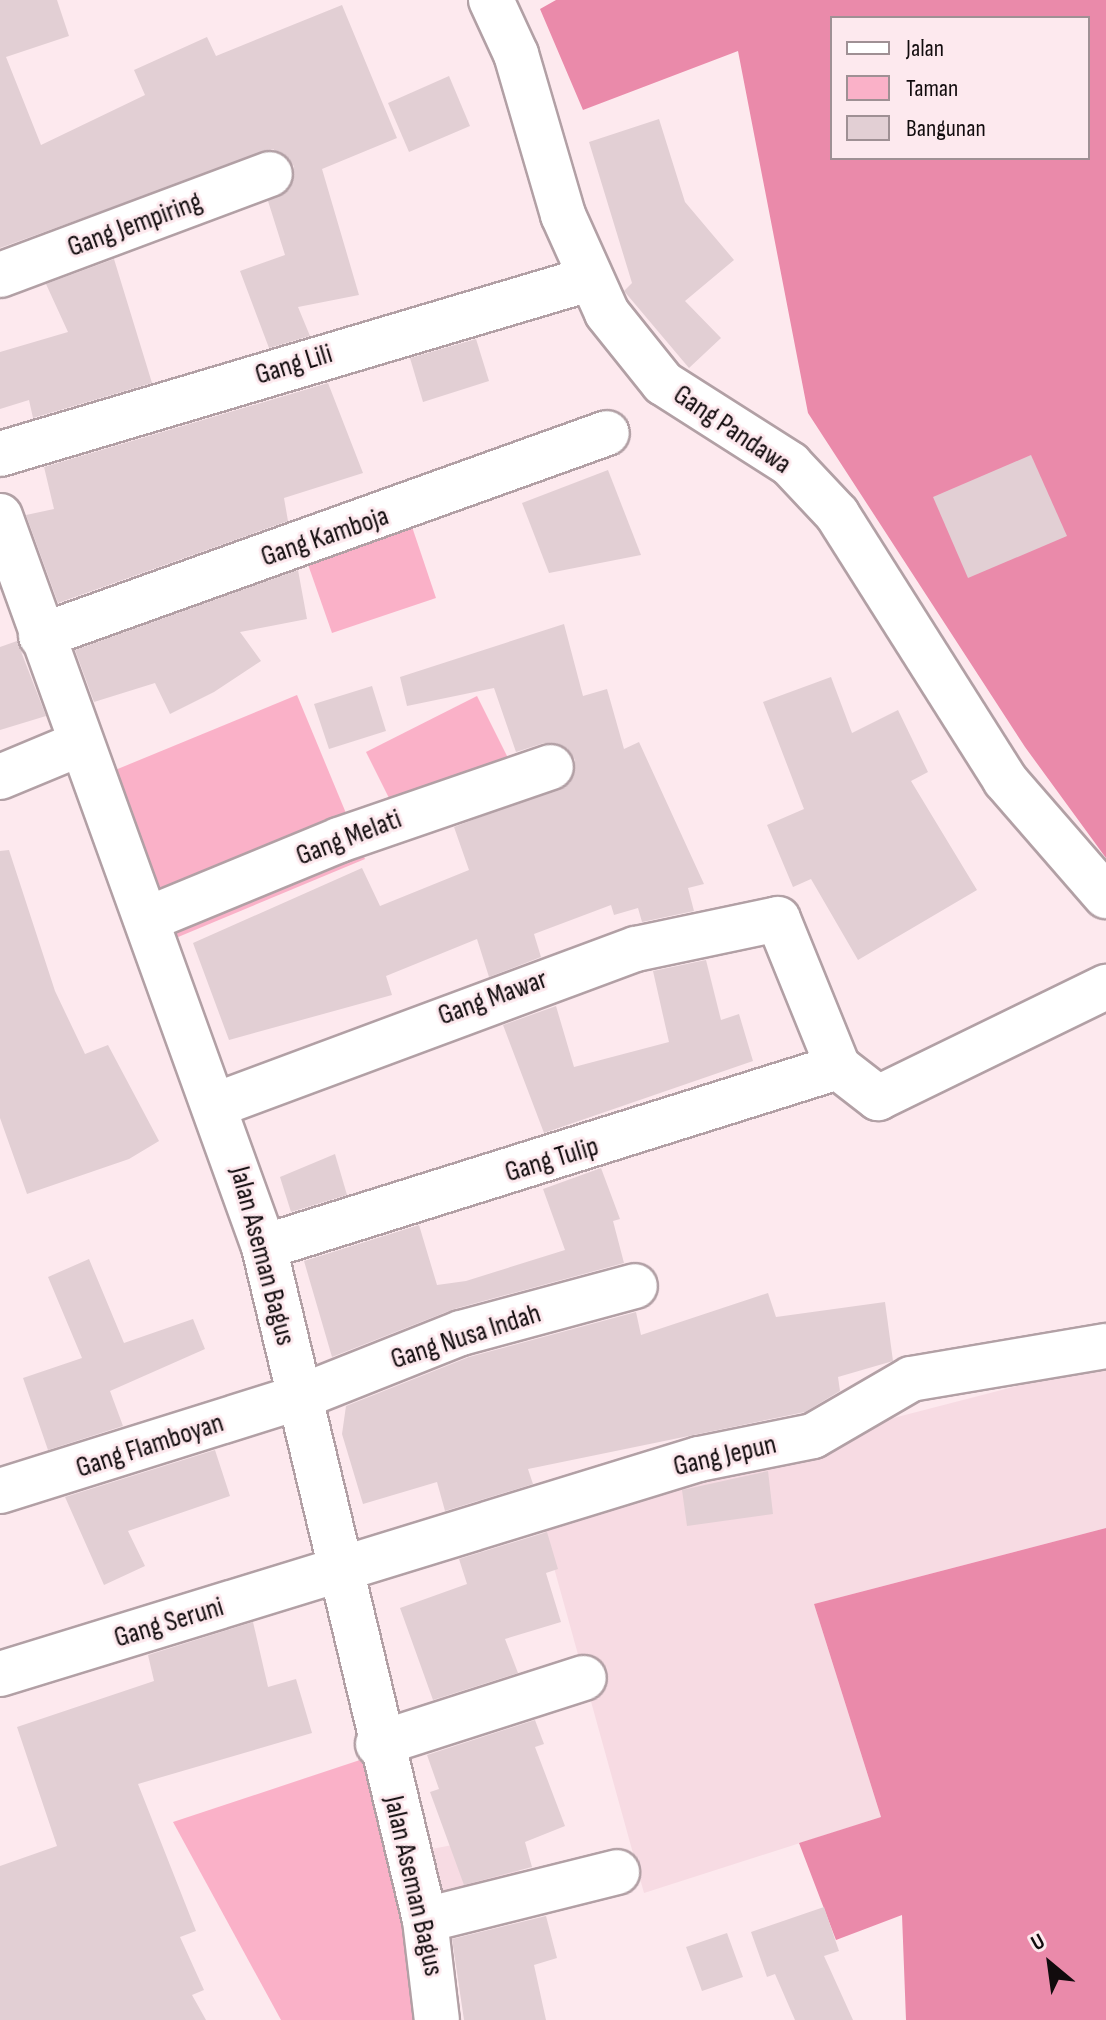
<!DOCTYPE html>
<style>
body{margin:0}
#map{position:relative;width:1106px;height:2020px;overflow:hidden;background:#fde9ee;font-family:"Sofia Sans Condensed",sans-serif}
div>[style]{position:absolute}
.built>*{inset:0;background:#f7dbe3}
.green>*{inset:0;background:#fab1c8}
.forest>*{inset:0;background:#ea8aaa}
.building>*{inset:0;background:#e2cfd4}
.roads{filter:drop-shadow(2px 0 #b2a0a5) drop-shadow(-2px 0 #b2a0a5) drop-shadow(0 2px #b2a0a5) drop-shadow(0 -2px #b2a0a5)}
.minor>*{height:44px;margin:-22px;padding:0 22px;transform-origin:22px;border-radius:22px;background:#fff}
span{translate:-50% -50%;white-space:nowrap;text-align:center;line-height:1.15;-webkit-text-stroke:6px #fde9ee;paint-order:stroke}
.street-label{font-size:28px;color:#110b0d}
.legend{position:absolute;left:830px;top:16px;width:260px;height:144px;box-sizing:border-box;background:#fde9ee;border:2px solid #9f9094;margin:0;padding:10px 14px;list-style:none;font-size:24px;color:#110b0d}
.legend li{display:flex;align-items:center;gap:16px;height:40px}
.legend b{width:40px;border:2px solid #9f9094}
.north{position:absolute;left:1010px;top:1924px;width:80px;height:80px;-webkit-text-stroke:6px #fde9ee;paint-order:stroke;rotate:331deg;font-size:22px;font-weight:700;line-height:32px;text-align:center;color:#110b0d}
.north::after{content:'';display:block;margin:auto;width:28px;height:36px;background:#110b0d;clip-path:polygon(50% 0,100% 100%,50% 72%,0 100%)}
</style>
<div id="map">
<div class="built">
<div style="clip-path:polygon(1106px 1363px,1106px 1528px,814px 1604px,881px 1817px,644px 1893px,538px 1510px)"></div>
<div style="clip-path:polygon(512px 1834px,524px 1899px,422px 1919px,410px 1853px)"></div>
</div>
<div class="green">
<div style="clip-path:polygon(403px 500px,436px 598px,332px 633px,298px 536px)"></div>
<div style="clip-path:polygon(297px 695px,365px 859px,159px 945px,91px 780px)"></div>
<div style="clip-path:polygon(477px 696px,521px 784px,410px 840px,366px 752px)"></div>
<div style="clip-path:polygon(363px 1759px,410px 1853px,435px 2020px,281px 2020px,173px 1822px)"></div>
</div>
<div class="forest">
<div style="clip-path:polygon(evenodd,556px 0,1106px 0,1106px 858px,1025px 747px,808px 413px,738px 51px,583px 110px,540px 9px,556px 0,832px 18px,1088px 18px,1088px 158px,832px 158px,832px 18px)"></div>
<div style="clip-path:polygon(1106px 1528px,1106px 2020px,906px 2020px,902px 1915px,836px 1940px,799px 1843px,881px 1817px,814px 1604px)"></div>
</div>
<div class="building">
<div style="clip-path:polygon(0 0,57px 0,69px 36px,6px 57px,41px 145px,145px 95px,134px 70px,207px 37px,216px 56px,342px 5px,397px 138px,322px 169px,359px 295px,298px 307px,310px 336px,269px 348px,240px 271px,285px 255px,268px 201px,290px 189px,294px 166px,273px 149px,0 248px)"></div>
<div style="clip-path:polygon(449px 76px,470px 126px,409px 152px,388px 103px)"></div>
<div style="clip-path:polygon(659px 119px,685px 202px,734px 260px,685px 301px,721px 338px,689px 368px,624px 291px,632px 283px,589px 142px)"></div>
<div style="clip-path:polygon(114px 259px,152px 383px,33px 418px,29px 400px,0 409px,0 352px,68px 332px,46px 284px)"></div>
<div style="clip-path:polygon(476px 339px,489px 381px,423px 402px,410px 358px)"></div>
<div style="clip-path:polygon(328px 383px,363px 473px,284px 498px,288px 521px,58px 603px,26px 515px,54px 509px,44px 467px)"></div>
<div style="clip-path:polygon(1031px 455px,1067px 536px,968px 578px,933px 497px)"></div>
<div style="clip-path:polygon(608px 470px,641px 555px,549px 573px,522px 503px)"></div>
<div style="clip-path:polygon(298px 570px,307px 619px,240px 632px,261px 661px,214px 692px,170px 714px,155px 683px,94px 702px,75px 650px)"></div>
<div style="clip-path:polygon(564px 624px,583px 696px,607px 689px,624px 749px,639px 742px,704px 884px,688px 888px,694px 911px,642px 922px,638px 908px,614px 915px,611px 905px,534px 934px,541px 957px,489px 977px,477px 939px,386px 976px,392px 995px,229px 1040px,193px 943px,362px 868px,380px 906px,469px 870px,454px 827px,570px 783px,575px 760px,567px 748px,544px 743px,516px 752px,494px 688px,407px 706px,400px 677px)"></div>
<div style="clip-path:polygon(17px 641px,46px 716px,0 730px,0 647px)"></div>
<div style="clip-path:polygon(831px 677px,852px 733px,898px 710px,928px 772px,911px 781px,977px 890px,858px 960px,811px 879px,793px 887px,767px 825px,804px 809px,763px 702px)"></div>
<div style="clip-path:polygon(372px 686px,386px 731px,329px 749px,314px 704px)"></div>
<div style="clip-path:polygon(9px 850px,55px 991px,85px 1054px,108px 1045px,159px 1141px,129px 1159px,27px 1194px,0 1118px,0 851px)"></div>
<div style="clip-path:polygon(706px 960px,721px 1020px,739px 1014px,753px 1061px,544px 1133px,503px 1025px,556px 1006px,574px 1067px,669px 1042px,653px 971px)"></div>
<div style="clip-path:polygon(335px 1154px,347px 1195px,291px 1212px,280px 1177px)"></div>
<div style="clip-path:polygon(601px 1168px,620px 1219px,613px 1221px,624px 1263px,454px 1309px,332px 1357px,304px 1261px,419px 1225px,437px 1285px,466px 1281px,565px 1250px,543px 1189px)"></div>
<div style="clip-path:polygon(89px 1259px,124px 1343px,193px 1319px,205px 1349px,110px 1391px,123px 1426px,48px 1450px,23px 1378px,82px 1358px,48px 1277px)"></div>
<div style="clip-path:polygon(768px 1293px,776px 1317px,885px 1302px,893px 1361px,838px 1377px,840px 1391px,805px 1412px,528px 1469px,533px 1484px,445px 1511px,437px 1482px,363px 1504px,342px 1434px,346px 1406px,469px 1357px,636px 1312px,641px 1335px)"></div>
<div style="clip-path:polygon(215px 1450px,230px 1496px,128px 1531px,145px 1566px,104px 1585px,65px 1497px)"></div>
<div style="clip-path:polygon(768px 1471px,773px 1514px,687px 1526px,682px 1490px)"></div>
<div style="clip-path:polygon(547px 1532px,558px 1569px,546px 1573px,561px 1622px,505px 1639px,518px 1673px,433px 1700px,400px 1608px,467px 1584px,459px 1559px)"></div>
<div style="clip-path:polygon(253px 1622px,268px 1687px,296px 1679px,312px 1733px,138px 1784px,196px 1931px,180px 1937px,204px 1990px,192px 1995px,206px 2020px,0 2020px,0 1866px,57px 1846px,17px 1727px,154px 1681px,148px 1655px)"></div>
<div style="clip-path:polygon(535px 1720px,544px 1744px,535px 1747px,565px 1826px,525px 1842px,532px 1867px,464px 1885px,430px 1792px,439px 1789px,427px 1755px)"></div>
<div style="clip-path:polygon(824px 1907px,839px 1951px,824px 1956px,853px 2020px,795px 2020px,775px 1974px,767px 1977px,751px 1932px)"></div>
<div style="clip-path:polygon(546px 1916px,557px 1958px,534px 1965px,546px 2020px,464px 2020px,452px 1939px)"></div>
<div style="clip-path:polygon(727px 1933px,743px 1977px,702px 1991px,686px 1947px)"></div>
</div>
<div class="roads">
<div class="minor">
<div style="left:491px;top:0;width:60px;rotate:65.2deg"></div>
<div style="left:516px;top:54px;width:168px;rotate:73.7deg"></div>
<div style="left:563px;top:215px;width:107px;rotate:65.8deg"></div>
<div style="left:607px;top:313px;width:90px;rotate:51.3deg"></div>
<div style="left:663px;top:383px;width:151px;rotate:32.5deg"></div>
<div style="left:790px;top:464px;width:69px;rotate:46.8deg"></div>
<div style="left:837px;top:514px;width:315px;rotate:57.7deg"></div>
<div style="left:1005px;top:780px;width:154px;rotate:49deg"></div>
<div style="left:0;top:275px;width:288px;rotate:-20.5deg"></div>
<div style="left:0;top:454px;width:614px;rotate:-16.55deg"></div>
<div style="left:0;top:516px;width:777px;rotate:70.14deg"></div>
<div style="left:264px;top:1247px;width:692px;rotate:76.55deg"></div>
<div style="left:425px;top:1920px;width:101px;rotate:83.2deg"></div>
<div style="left:41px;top:636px;width:601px;rotate:-19.73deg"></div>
<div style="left:0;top:777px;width:83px;rotate:-22.6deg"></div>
<div style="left:150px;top:918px;width:204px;rotate:-22.4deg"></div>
<div style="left:339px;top:840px;width:224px;rotate:-19deg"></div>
<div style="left:216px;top:1105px;width:448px;rotate:-20.4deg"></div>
<div style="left:636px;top:949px;width:145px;rotate:-11.9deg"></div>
<div style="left:778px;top:919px;width:160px;rotate:67.9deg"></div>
<div style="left:838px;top:1067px;width:51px;rotate:37.8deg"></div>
<div style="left:878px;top:1098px;width:254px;rotate:-26deg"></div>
<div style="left:264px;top:1247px;width:602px;rotate:-17.41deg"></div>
<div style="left:0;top:1491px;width:314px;rotate:-17.4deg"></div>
<div style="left:300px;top:1397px;width:173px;rotate:-21.7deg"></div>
<div style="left:461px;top:1333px;width:180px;rotate:-15.1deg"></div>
<div style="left:0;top:1674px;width:731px;rotate:-17.1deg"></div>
<div style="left:699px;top:1459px;width:116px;rotate:-11.4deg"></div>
<div style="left:813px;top:1436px;width:113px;rotate:-30.2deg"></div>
<div style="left:911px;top:1379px;width:198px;rotate:-9.6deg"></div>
<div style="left:378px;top:1744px;width:216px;rotate:-17.8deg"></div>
<div style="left:425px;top:1920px;width:198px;rotate:-14deg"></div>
</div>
</div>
<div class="street-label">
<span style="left:135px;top:225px;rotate:-20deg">Gang Jempiring</span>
<span style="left:294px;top:365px;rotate:-17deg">Gang Lili</span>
<span style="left:732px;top:430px;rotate:34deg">Gang Pandawa</span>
<span style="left:325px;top:537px;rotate:-19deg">Gang Kamboja</span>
<span style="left:349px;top:838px;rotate:-21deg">Gang Melati</span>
<span style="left:493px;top:998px;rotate:-20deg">Gang Mawar</span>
<span style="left:552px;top:1160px;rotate:-17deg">Gang Tulip</span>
<span style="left:262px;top:1256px;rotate:75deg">Jalan Aseman Bagus</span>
<span style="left:466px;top:1337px;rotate:-18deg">Gang Nusa Indah</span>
<span style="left:150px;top:1446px;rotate:-18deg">Gang Flamboyan</span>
<span style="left:725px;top:1456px;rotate:-13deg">Gang Jepun</span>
<span style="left:169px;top:1623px;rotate:-17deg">Gang Seruni</span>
<span style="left:413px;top:1886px;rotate:77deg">Jalan Aseman Bagus</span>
</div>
<ul class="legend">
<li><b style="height:10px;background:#fff"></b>Jalan</li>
<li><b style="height:22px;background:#fab1c8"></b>Taman</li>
<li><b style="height:22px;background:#e2cfd4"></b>Bangunan</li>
</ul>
<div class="north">U</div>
</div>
